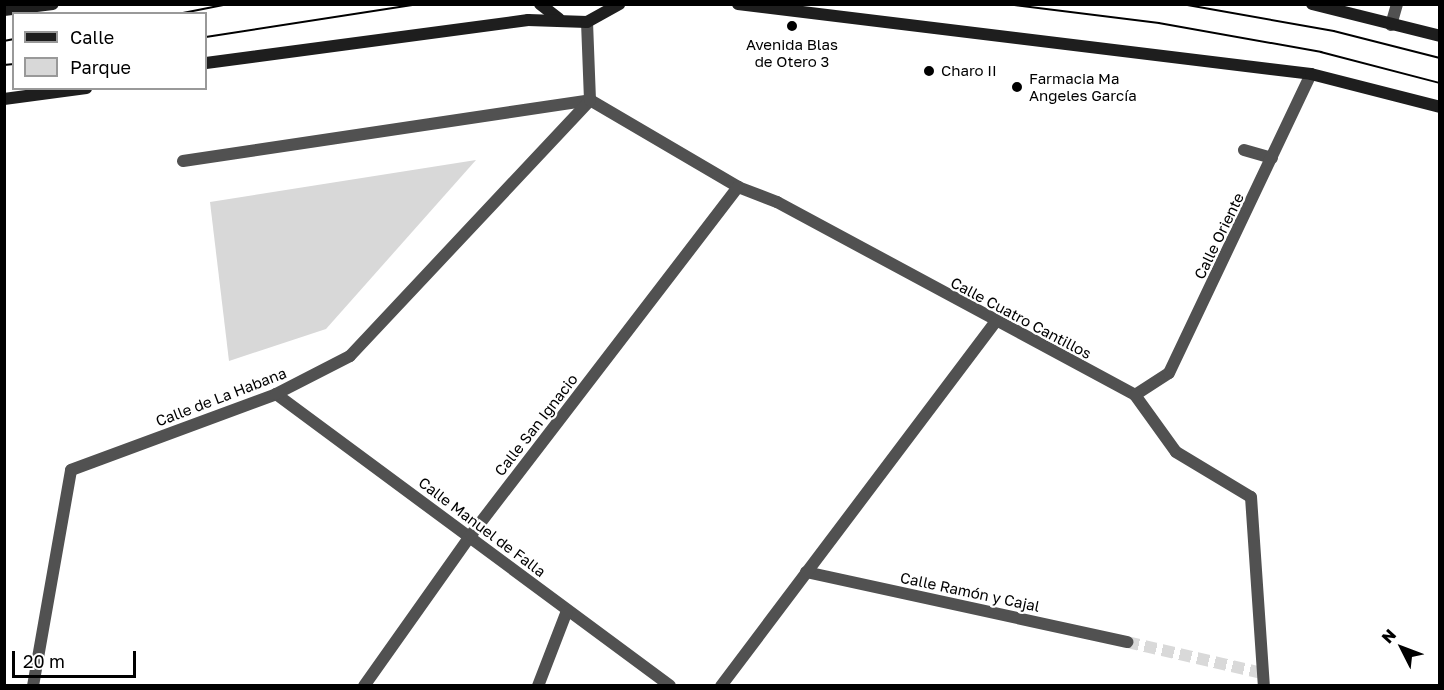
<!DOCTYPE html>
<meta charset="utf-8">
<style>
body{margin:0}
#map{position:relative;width:1444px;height:690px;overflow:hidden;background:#fff;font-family:"Golos Text",sans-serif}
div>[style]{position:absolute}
.green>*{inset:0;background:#d8d8d8}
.street-tunnel>*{height:12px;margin-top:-6px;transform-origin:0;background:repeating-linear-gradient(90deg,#d9d9d9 0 12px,transparent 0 18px)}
.lane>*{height:12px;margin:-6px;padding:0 6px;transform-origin:6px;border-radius:6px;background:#515151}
.street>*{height:12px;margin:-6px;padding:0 6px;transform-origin:6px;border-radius:6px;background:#515151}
.secondary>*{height:12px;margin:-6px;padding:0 6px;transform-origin:6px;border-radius:6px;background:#1e1e1e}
.tram>*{height:1.5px;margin:-0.75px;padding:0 0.75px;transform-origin:0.75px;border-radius:0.75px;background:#000}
.dots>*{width:16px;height:16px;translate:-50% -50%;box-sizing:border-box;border:3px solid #fff;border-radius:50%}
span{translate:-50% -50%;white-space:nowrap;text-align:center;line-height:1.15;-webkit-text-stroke:4.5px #fff;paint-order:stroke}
.poi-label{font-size:15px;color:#000}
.left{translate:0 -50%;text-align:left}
.street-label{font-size:15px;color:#000}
.frame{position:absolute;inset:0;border:6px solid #000;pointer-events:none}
.legend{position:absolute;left:12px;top:12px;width:195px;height:78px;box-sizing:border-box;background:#fff;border:2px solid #999;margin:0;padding:8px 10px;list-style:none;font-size:18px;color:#000}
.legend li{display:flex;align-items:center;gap:12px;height:30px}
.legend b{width:30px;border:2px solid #999}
.north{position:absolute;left:1372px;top:618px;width:60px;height:60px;-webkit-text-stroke:4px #fff;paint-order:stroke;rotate:312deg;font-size:16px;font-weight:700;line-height:24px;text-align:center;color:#000}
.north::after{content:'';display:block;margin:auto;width:21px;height:27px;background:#000;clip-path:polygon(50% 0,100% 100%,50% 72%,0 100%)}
.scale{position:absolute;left:12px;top:651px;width:124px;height:27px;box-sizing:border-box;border:3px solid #000;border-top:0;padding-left:8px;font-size:18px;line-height:21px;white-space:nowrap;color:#000;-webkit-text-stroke:4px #fff;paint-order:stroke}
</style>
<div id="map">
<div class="green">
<div style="clip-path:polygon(476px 160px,326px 329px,229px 361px,210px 202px)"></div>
</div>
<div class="street-tunnel">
<div style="left:1127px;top:642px;width:139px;rotate:12.9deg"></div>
</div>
<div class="lane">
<div style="left:1244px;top:150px;width:29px;rotate:16deg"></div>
<div style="left:183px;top:161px;width:412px;rotate:-8.5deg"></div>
</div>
<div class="street">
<div style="left:1391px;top:25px;width:22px;rotate:-74deg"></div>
<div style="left:590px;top:100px;width:172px;rotate:30.4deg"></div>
<div style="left:738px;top:187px;width:42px;rotate:21deg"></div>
<div style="left:777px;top:202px;width:407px;rotate:28.3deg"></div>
<div style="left:1135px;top:395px;width:70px;rotate:54.3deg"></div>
<div style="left:1176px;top:452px;width:87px;rotate:31deg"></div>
<div style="left:1251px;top:497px;width:189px;rotate:86.1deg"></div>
<div style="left:276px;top:394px;width:490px;rotate:36.5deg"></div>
<div style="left:1135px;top:395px;width:40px;rotate:-32.9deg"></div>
<div style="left:1169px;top:373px;width:331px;rotate:-64.6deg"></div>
<div style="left:806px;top:572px;width:329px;rotate:12.3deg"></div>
<div style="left:33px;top:686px;width:219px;rotate:-80deg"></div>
<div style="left:71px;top:470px;width:219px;rotate:-20.3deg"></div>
<div style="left:276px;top:394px;width:83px;rotate:-27.2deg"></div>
<div style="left:350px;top:356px;width:351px;rotate:-46.8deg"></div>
<div style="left:590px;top:100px;width:78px;rotate:-92.2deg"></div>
<div style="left:364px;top:686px;width:185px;rotate:-54.7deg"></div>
<div style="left:471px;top:535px;width:439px;rotate:-52.5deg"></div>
<div style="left:538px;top:686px;width:80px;rotate:-68.9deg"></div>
<div style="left:721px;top:686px;width:456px;rotate:-53deg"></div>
</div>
<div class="secondary">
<div style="left:540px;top:4px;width:24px;rotate:38deg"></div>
<div style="left:738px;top:4px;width:577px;rotate:6.96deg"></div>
<div style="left:1311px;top:74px;width:133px;rotate:14.3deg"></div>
<div style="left:1312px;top:4px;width:132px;rotate:14deg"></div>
<div style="left:4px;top:10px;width:49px;rotate:-7deg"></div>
<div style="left:206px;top:63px;width:325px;rotate:-7.6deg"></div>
<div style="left:528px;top:20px;width:59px;rotate:1.9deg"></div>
<div style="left:587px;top:22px;width:37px;rotate:-29deg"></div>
<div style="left:4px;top:99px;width:83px;rotate:-7.6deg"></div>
</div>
<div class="tram">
<div style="left:1007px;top:4px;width:153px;rotate:7.1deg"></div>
<div style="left:1159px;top:23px;width:165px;rotate:10.1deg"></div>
<div style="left:1321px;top:52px;width:123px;rotate:14.6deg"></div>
<div style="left:1182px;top:4px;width:154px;rotate:10.1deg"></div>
<div style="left:1334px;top:31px;width:109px;rotate:14.3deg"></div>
<div style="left:178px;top:14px;width:51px;rotate:-11.3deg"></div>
<div style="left:206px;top:37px;width:215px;rotate:-8.8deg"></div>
<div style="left:4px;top:41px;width:10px;rotate:-11deg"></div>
<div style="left:4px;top:65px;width:10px;rotate:-6deg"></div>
</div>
<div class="dots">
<div style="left:792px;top:26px;background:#000"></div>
<div style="left:929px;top:71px;background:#000"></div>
<div style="left:1017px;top:87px;background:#000"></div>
</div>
<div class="poi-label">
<span style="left:792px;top:53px">Avenida Blas<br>de Otero 3</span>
<span class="left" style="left:941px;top:71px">Charo II</span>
<span class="left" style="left:1029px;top:87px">Farmacia Mª<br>Angeles García</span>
</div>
<div class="street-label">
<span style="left:1219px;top:236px;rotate:-64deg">Calle Oriente</span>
<span style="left:1021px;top:318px;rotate:28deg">Calle Cuatro Cantillos</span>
<span style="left:221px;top:397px;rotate:-21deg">Calle de La Habana</span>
<span style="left:536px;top:425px;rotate:-52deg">Calle San Ignacio</span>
<span style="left:482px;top:527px;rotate:37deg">Calle Manuel de Falla</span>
<span style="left:970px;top:592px;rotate:12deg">Calle Ramón y Cajal</span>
</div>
<div class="frame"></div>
<ul class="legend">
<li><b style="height:8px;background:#1e1e1e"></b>Calle</li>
<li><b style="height:16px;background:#d8d8d8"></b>Parque</li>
</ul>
<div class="north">N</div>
<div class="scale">20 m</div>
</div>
